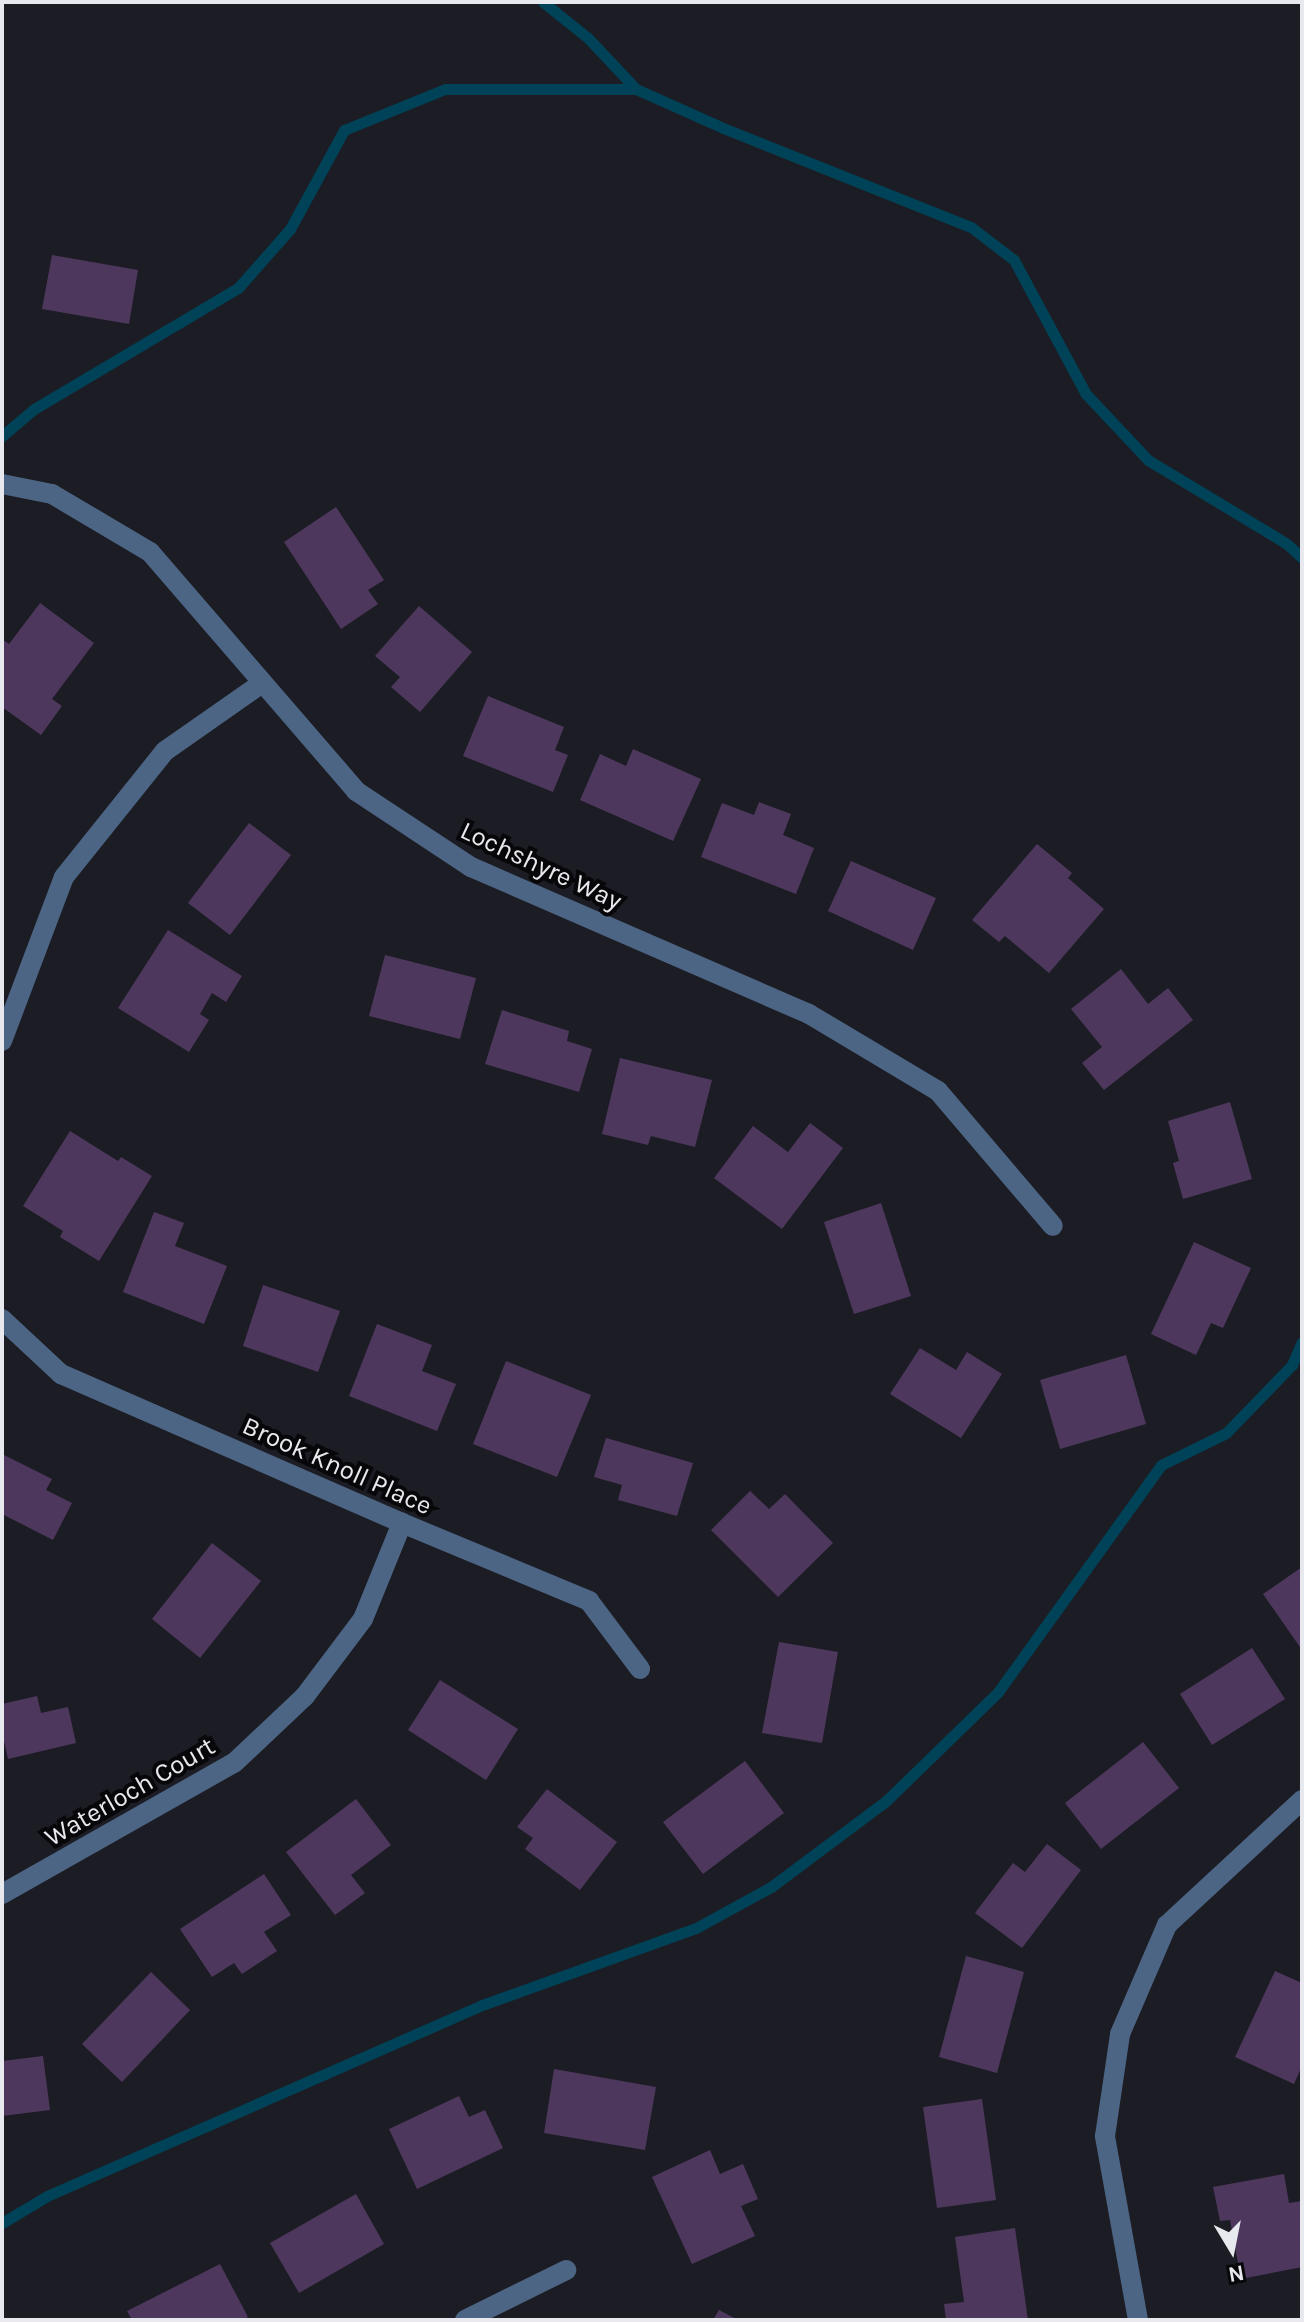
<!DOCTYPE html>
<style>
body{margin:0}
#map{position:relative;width:1304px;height:2322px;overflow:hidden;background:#1c1d24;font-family:Karla,sans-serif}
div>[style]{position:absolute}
.stream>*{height:11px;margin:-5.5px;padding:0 5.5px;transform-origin:5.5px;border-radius:5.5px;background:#004257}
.building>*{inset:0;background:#4e375d}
.minor>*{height:20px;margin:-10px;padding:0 10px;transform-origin:10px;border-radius:10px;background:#4d6584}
span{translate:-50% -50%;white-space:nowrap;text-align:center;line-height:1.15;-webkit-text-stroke:8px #07070a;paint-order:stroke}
.street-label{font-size:26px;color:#e8e9ee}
.frame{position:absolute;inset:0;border:4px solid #e8e9ee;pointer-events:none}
.north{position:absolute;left:1192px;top:2210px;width:80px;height:80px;-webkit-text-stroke:6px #07070a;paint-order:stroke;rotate:170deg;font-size:22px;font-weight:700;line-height:32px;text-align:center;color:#e8e9ee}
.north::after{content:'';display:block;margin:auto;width:28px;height:36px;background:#e8e9ee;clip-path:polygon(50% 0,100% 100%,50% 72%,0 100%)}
</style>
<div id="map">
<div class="stream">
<div style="left:543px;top:2px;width:58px;rotate:38.7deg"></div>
<div style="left:588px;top:38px;width:70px;rotate:46.7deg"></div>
<div style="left:636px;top:89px;width:95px;rotate:24.1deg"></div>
<div style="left:723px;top:128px;width:267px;rotate:21.8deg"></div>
<div style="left:971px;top:227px;width:54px;rotate:37.5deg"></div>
<div style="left:1014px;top:260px;width:152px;rotate:61.8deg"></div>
<div style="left:1086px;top:394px;width:91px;rotate:46.8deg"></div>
<div style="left:1148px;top:460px;width:162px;rotate:31.1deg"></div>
<div style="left:1287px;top:544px;width:21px;rotate:43deg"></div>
<div style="left:2px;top:436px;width:42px;rotate:-40.2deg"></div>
<div style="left:34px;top:409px;width:237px;rotate:-30.7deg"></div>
<div style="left:238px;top:288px;width:79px;rotate:-48.6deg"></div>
<div style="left:290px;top:229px;width:113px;rotate:-61.4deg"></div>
<div style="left:344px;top:130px;width:109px;rotate:-22.1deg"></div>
<div style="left:445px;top:89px;width:191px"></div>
<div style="left:2px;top:2223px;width:52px;rotate:-31deg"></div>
<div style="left:47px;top:2196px;width:475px;rotate:-23.7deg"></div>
<div style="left:482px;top:2005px;width:227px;rotate:-19.8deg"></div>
<div style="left:696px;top:1928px;width:85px;rotate:-28.7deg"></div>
<div style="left:771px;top:1887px;width:144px;rotate:-36.8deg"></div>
<div style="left:886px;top:1801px;width:156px;rotate:-44.2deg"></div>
<div style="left:998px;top:1692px;width:279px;rotate:-54.3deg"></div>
<div style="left:1161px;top:1465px;width:72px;rotate:-26.2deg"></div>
<div style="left:1226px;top:1433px;width:95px;rotate:-45.9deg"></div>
<div style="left:1292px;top:1365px;width:25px;rotate:-67deg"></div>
</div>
<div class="building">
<div style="clip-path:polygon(52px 255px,138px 270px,129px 324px,42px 309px)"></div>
<div style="clip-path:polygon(336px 507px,384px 580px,368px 590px,378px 604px,341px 629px,284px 542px)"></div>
<div style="clip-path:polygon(40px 603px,94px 643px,52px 699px,62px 706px,41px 735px,2px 707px,2px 639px,9px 644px)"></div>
<div style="clip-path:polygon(419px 606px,472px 652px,420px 712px,391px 687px,400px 677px,375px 656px)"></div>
<div style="clip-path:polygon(488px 696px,564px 727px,555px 750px,568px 755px,553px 792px,463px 756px)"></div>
<div style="clip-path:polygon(633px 749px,701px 779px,673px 841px,580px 800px,600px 754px,626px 766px)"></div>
<div style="clip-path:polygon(759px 802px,791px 814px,783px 835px,814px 848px,796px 894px,701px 857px,722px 803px,754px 815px)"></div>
<div style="clip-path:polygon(249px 823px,291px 855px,230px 935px,188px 903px)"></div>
<div style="clip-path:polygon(1037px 844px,1072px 873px,1068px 878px,1104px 909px,1049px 973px,1005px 936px,999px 942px,972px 920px)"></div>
<div style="clip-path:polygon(851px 861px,936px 898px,913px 950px,828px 911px)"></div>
<div style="clip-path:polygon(168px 930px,242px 976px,226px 1002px,212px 993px,200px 1014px,209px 1020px,189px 1052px,118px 1008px)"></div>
<div style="clip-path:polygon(385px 955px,476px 978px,460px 1039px,369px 1016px)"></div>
<div style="clip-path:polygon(1121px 969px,1148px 1004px,1168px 988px,1193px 1020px,1104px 1090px,1082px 1063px,1102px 1047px,1071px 1009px)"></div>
<div style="clip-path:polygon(502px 1010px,569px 1031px,567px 1041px,592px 1049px,579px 1092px,485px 1064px)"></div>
<div style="clip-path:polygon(620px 1058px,712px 1080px,695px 1147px,651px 1136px,648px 1145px,602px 1134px)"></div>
<div style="clip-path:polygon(1230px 1102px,1252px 1179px,1183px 1199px,1173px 1163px,1179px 1161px,1168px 1121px)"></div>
<div style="clip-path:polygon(810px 1123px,843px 1148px,782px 1229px,714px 1178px,753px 1126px,788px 1152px)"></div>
<div style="clip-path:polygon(70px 1131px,118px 1161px,121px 1157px,152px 1176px,99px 1261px,60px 1237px,63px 1231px,23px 1206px)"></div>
<div style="clip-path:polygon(881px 1203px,911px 1296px,854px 1314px,824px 1222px)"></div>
<div style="clip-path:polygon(154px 1212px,184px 1223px,175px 1246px,227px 1266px,204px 1324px,123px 1292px)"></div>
<div style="clip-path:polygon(1194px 1242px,1251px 1268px,1223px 1328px,1211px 1323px,1196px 1355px,1151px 1334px)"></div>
<div style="clip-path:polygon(263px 1285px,340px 1311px,318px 1372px,243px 1346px)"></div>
<div style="clip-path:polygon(377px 1324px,432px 1345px,422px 1371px,456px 1384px,437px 1431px,349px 1396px)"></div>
<div style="clip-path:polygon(920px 1348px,956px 1370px,967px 1352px,1002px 1374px,961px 1438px,890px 1394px)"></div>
<div style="clip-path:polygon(1126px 1355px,1146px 1424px,1060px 1449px,1040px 1380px)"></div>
<div style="clip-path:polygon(506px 1361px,591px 1395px,557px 1477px,473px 1444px)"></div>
<div style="clip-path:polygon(606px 1438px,693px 1463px,677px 1516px,618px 1500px,622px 1485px,594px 1477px)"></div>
<div style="clip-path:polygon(2px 1454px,52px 1479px,46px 1490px,72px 1503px,53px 1540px,2px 1514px)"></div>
<div style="clip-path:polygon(750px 1491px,769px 1509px,785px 1494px,833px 1543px,778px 1597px,711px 1530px)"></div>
<div style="clip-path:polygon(212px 1543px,261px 1581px,200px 1658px,152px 1619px)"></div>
<div style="clip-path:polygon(1302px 1567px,1302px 1650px,1263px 1594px)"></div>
<div style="clip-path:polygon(779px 1642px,838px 1652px,822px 1743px,762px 1733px)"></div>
<div style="clip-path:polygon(1252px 1648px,1285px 1699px,1212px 1745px,1180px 1694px)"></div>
<div style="clip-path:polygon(440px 1680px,518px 1729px,486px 1780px,408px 1730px)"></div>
<div style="clip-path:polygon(37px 1696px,41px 1713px,68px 1707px,76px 1743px,8px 1759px,2px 1732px,2px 1704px)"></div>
<div style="clip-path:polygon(1143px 1742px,1179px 1788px,1101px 1849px,1065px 1803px)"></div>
<div style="clip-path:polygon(745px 1761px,784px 1813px,703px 1874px,663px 1822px)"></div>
<div style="clip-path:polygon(547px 1789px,617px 1842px,580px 1890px,525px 1849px,533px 1838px,517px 1827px)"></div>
<div style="clip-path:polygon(356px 1799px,391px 1845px,351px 1875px,365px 1893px,335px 1915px,286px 1852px)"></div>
<div style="clip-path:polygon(1047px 1844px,1081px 1870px,1022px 1948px,975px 1913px,1013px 1863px,1025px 1872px)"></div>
<div style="clip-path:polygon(264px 1874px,291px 1915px,264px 1932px,277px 1951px,242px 1974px,234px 1963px,212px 1977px,180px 1929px)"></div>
<div style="clip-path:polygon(966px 1956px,1024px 1972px,997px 2073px,939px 2057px)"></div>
<div style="clip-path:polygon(1275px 1971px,1302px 1983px,1302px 2066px,1294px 2084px,1235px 2057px)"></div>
<div style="clip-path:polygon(151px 1972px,190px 2010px,122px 2082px,82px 2044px)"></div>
<div style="clip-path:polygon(43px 2056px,50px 2110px,2px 2116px,2px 2061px)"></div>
<div style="clip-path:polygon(554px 2069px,656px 2087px,645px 2150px,544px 2133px)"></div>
<div style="clip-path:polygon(459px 2096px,469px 2117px,485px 2110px,503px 2148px,417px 2189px,389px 2129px)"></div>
<div style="clip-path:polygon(982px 2099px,996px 2200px,937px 2208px,923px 2107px)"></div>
<div style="clip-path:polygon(710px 2150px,720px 2174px,743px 2164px,758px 2199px,741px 2206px,755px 2236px,692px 2264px,652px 2177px)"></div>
<div style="clip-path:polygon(1284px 2174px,1289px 2203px,1302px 2201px,1302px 2267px,1241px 2279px,1230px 2220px,1220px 2221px,1213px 2187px)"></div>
<div style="clip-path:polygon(356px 2194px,384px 2244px,299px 2293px,270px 2243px)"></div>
<div style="clip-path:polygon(1015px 2228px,1028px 2320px,946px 2320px,944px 2304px,964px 2302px,955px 2237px)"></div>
<div style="clip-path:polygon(220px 2264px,248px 2317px,242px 2320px,132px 2320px,127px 2311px)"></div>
<div style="clip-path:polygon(719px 2310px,738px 2320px,713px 2320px)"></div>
</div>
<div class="minor">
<div style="left:2px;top:484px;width:51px;rotate:11.3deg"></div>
<div style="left:52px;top:494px;width:114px;rotate:30.6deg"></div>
<div style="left:150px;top:552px;width:316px;rotate:49.2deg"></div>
<div style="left:356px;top:791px;width:138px;rotate:33.5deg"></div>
<div style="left:471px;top:867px;width:369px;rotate:23.5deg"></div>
<div style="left:809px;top:1014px;width:150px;rotate:30.8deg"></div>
<div style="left:938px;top:1091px;width:177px;rotate:49.6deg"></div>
<div style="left:2px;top:1041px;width:175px;rotate:-69.3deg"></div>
<div style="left:64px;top:877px;width:161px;rotate:-51.3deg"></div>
<div style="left:165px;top:751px;width:118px;rotate:-35deg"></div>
<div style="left:2px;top:1319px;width:81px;rotate:43deg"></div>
<div style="left:61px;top:1374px;width:372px;rotate:23.6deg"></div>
<div style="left:402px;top:1523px;width:203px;rotate:22.6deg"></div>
<div style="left:589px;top:1601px;width:85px;rotate:53.1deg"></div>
<div style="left:2px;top:1894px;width:266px;rotate:-29.5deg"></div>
<div style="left:234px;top:1763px;width:98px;rotate:-43.3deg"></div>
<div style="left:305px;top:1696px;width:96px;rotate:-53deg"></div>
<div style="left:363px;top:1619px;width:104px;rotate:-67.9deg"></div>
<div style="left:465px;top:2320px;width:113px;rotate:-26.3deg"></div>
<div style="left:1138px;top:2320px;width:187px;rotate:-100.2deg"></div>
<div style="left:1105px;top:2136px;width:103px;rotate:-81.6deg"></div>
<div style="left:1120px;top:2034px;width:119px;rotate:-66.7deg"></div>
<div style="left:1167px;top:1925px;width:184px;rotate:-42.8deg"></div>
</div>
<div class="street-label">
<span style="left:541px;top:866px;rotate:25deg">Lochshyre Way</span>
<span style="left:337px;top:1466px;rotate:24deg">Brook Knoll Place</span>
<span style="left:130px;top:1792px;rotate:-30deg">Waterloch Court</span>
</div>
<div class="frame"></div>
<div class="north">N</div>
</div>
